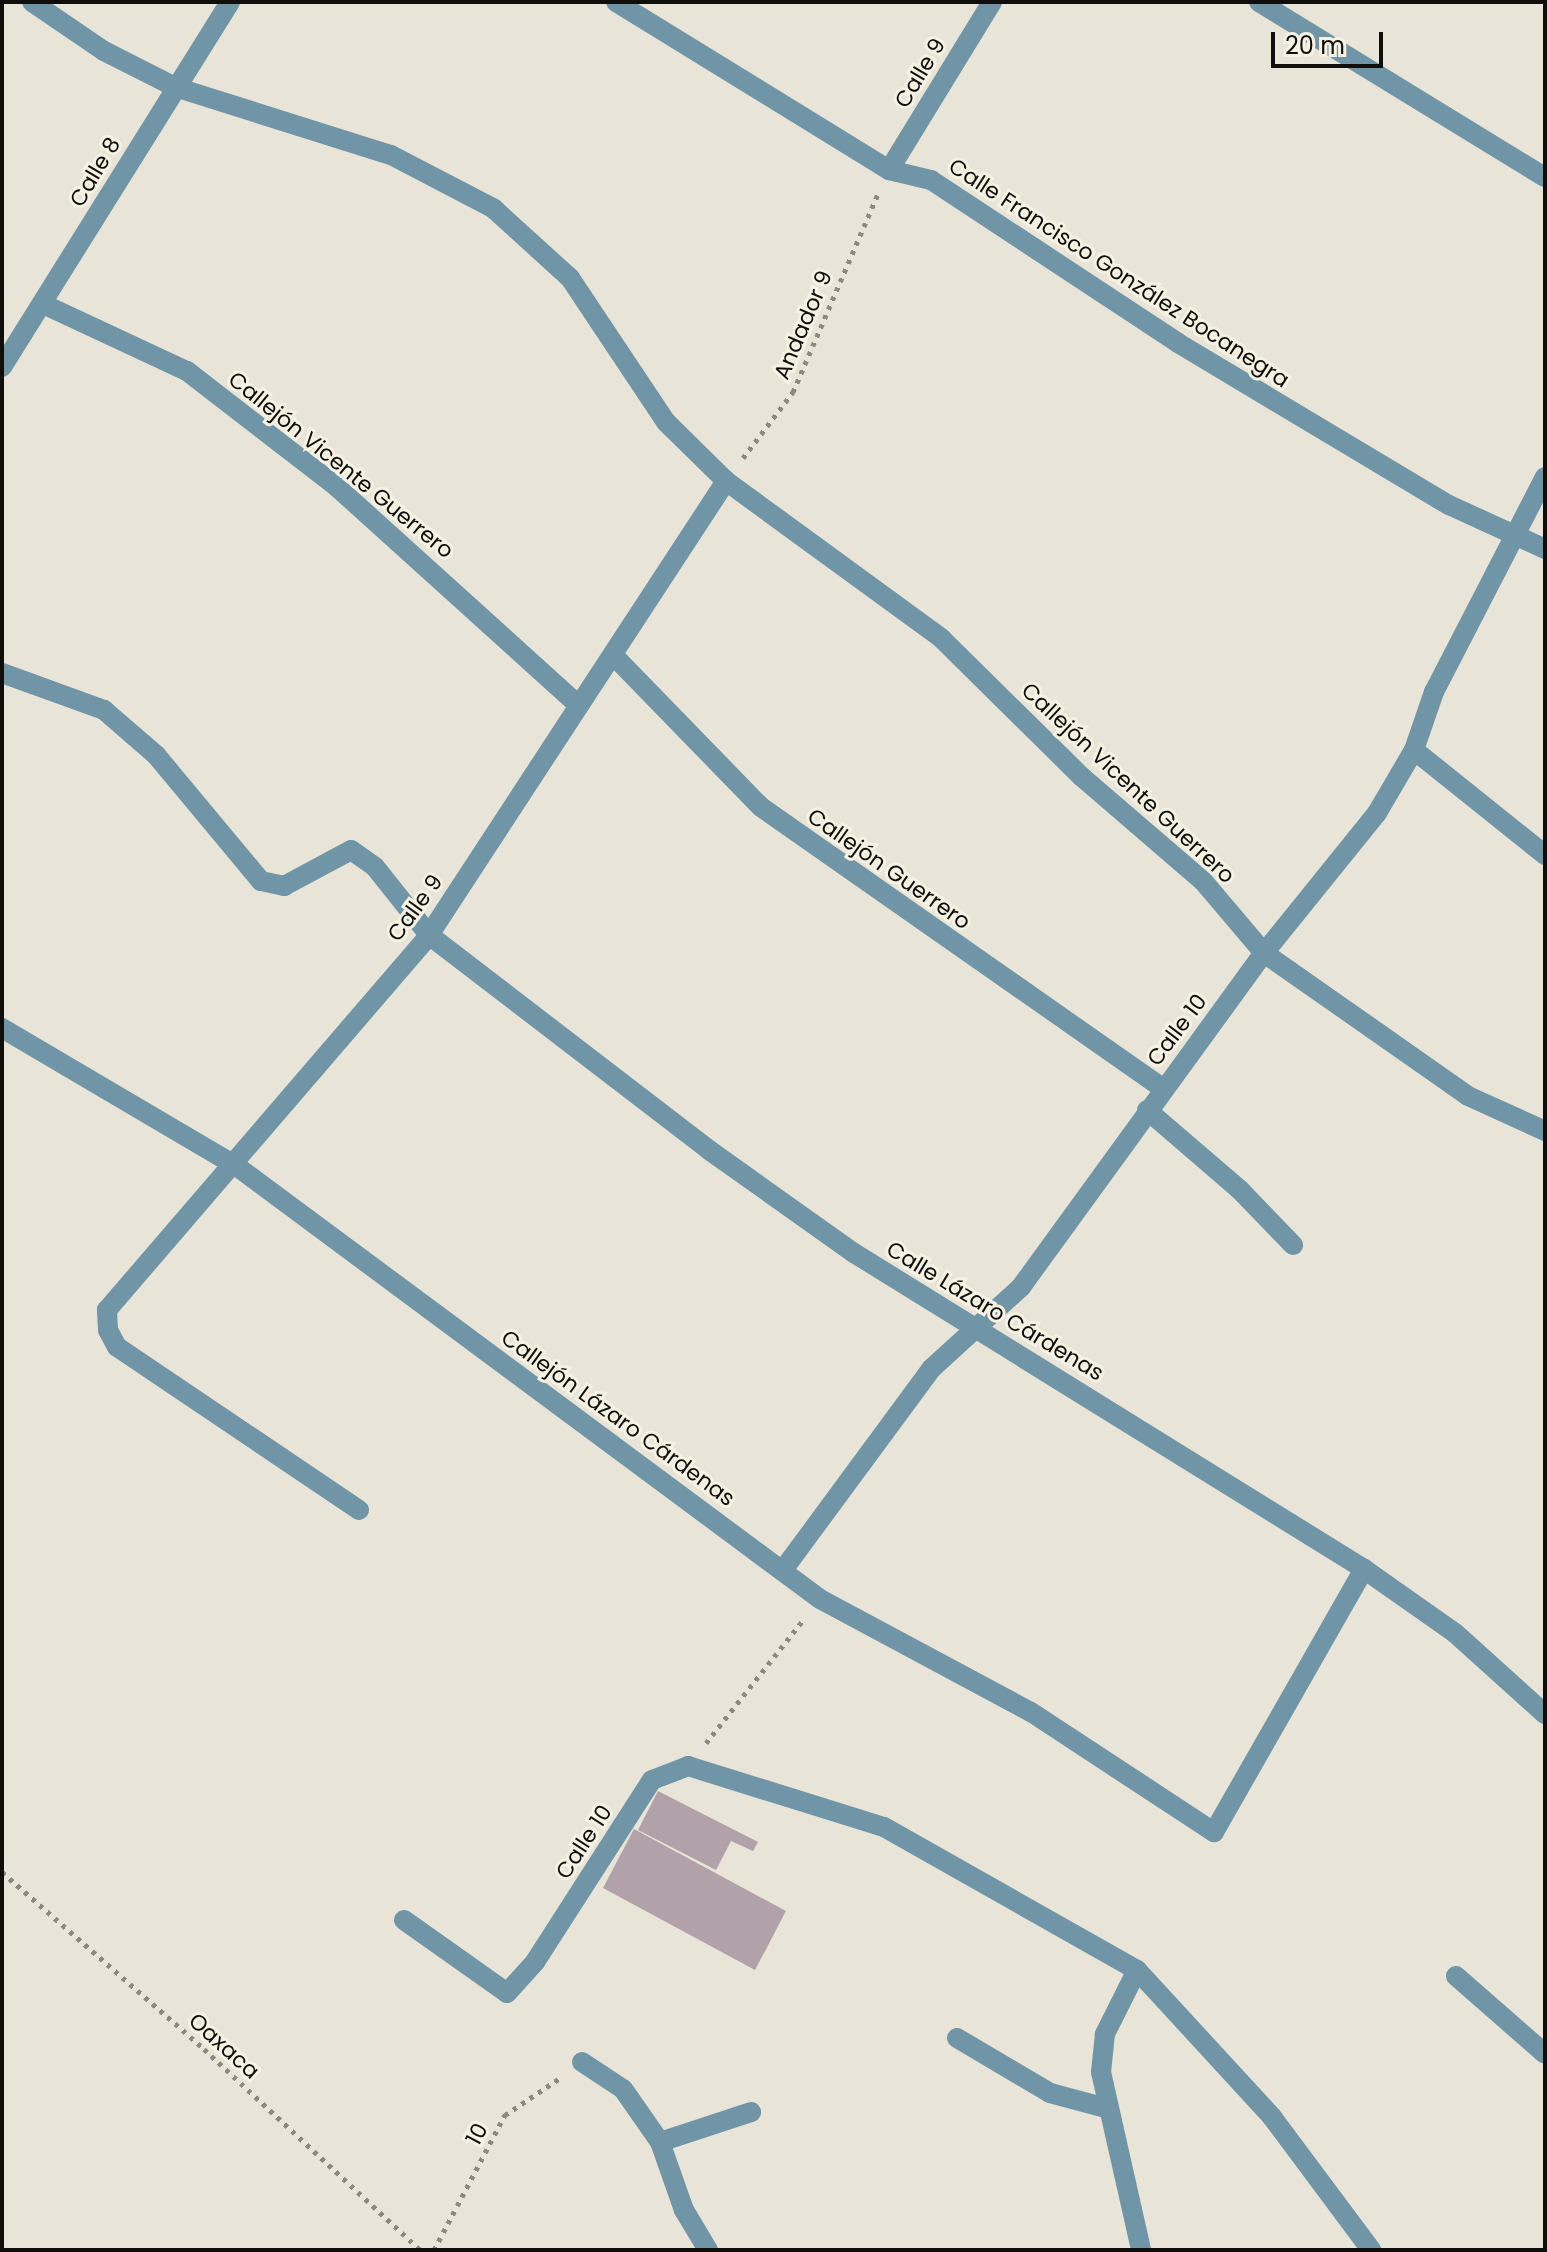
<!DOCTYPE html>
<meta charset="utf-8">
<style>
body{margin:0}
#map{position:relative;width:1547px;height:2252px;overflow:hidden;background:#e8e4d7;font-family:Poppins,sans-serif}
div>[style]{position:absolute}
.building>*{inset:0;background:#b0a2a8}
.path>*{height:5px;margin-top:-2.5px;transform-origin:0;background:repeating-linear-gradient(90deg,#8b887f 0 4px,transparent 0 10px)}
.minor>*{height:20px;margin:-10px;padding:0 10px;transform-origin:10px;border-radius:10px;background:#7095a6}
.tertiary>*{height:20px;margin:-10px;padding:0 10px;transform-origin:10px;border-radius:10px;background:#7095a6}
span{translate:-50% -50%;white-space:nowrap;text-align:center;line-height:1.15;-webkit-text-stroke:6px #f5f2e4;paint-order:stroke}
.street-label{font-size:22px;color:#0f0e0a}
.frame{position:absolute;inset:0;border:4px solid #0f0e0a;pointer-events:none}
.scale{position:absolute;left:1271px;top:32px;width:112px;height:36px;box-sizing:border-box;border:4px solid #0f0e0a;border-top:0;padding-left:10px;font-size:24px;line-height:28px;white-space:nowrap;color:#0f0e0a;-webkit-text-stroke:6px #f5f2e4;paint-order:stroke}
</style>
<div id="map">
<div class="building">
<div style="clip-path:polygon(658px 1791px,758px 1842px,753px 1851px,731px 1841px,716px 1870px,638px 1830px)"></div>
<div style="clip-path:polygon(634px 1829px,786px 1911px,755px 1970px,603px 1888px)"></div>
</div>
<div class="path">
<div style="left:743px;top:458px;width:83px;rotate:-52.9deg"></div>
<div style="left:793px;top:392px;width:215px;rotate:-66.8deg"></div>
<div style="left:706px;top:1743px;width:158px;rotate:-51.7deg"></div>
<div style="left:2px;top:1872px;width:269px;rotate:41.2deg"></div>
<div style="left:204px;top:2049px;width:295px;rotate:42.9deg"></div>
<div style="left:434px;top:2250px;width:153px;rotate:-62.3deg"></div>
<div style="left:505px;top:2115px;width:66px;rotate:-33.9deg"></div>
</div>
<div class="minor">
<div style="left:32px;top:2px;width:87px;rotate:34.2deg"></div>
<div style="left:104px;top:51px;width:80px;rotate:26.9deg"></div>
<div style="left:175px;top:87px;width:226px;rotate:17.5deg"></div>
<div style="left:391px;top:155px;width:115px;rotate:27.5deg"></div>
<div style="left:493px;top:208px;width:104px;rotate:42.3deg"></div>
<div style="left:570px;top:278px;width:173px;rotate:56.3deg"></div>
<div style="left:666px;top:422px;width:84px;rotate:44.5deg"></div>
<div style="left:726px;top:481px;width:266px;rotate:36.1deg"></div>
<div style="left:941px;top:638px;width:198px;rotate:44.6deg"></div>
<div style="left:1082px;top:777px;width:160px;rotate:40.7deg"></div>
<div style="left:1203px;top:881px;width:94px;rotate:49.7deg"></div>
<div style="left:1264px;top:953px;width:249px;rotate:35deg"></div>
<div style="left:1468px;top:1096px;width:85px;rotate:24.4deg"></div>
<div style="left:616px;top:2px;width:321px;rotate:31.6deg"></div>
<div style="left:1259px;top:2px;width:335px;rotate:31.5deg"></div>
<div style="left:43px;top:304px;width:159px;rotate:25deg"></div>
<div style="left:187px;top:371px;width:190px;rotate:37.7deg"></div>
<div style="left:337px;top:487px;width:326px;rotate:42.1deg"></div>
<div style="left:2px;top:367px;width:430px;rotate:-58deg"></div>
<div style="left:615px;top:657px;width:209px;rotate:45.8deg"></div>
<div style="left:761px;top:807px;width:490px;rotate:35deg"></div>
<div style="left:2px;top:673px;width:109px;rotate:19.9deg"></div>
<div style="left:104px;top:710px;width:69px;rotate:40.9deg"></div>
<div style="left:156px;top:755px;width:164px;rotate:50.2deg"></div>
<div style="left:261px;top:881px;width:24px;rotate:12deg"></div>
<div style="left:284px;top:886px;width:76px;rotate:-28.2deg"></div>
<div style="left:351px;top:850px;width:29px;rotate:35deg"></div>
<div style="left:375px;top:867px;width:87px;rotate:51.5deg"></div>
<div style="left:429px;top:935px;width:353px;rotate:37.5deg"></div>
<div style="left:709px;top:1150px;width:178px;rotate:35.4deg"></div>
<div style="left:854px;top:1253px;width:600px;rotate:31.78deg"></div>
<div style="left:1364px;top:1569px;width:111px;rotate:35.1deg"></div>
<div style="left:1455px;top:1633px;width:121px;rotate:42deg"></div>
<div style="left:1414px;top:750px;width:168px;rotate:38.7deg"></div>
<div style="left:2px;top:1028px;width:270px;rotate:30.5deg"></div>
<div style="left:235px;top:1165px;width:728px;rotate:36.57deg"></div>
<div style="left:820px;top:1599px;width:239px;rotate:28.2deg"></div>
<div style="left:1031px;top:1712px;width:219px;rotate:33.3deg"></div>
<div style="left:1214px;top:1832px;width:303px;rotate:-60.3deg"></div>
<div style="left:1147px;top:1110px;width:121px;rotate:40.7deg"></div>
<div style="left:1239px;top:1189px;width:78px;rotate:46deg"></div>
<div style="left:359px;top:1510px;width:292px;rotate:-146deg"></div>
<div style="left:117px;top:1347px;width:19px;rotate:-118deg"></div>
<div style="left:108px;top:1330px;width:20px;rotate:-93deg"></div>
<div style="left:107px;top:1310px;width:494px;rotate:-49.3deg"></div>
<div style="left:429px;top:935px;width:543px;rotate:-56.81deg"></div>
<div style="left:783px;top:1570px;width:250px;rotate:-53.6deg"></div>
<div style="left:931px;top:1369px;width:122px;rotate:-42.3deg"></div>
<div style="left:1021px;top:1287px;width:413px;rotate:-54deg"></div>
<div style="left:1264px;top:953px;width:180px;rotate:-51.1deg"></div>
<div style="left:1377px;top:813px;width:73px;rotate:-59.6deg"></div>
<div style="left:1414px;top:750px;width:61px;rotate:-71deg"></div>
<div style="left:1434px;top:692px;width:242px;rotate:-62.7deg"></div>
<div style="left:404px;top:1920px;width:126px;rotate:35.3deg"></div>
<div style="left:507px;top:1993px;width:42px;rotate:-47.9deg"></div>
<div style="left:535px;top:1962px;width:216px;rotate:-57.3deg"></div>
<div style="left:652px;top:1780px;width:39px;rotate:-21deg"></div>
<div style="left:688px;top:1766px;width:205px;rotate:17.3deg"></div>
<div style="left:884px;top:1827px;width:291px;rotate:29.5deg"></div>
<div style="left:1137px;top:1970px;width:200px;rotate:47.4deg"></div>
<div style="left:1272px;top:2117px;width:166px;rotate:53.3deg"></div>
<div style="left:1137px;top:1970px;width:72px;rotate:116.6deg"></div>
<div style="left:1105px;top:2034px;width:38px;rotate:96deg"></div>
<div style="left:1101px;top:2072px;width:182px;rotate:77.3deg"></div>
<div style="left:1456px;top:1976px;width:118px;rotate:41.2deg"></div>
<div style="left:957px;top:2038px;width:108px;rotate:30.6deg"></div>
<div style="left:1050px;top:2093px;width:58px;rotate:15deg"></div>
<div style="left:582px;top:2062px;width:49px;rotate:33.4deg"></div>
<div style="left:623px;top:2089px;width:65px;rotate:55.1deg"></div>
<div style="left:660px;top:2142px;width:72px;rotate:70.6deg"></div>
<div style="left:684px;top:2210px;width:47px;rotate:59deg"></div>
<div style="left:660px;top:2142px;width:96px;rotate:-18.2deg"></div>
</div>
<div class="tertiary">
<div style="left:992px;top:2px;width:197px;rotate:121.5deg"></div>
<div style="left:889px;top:170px;width:43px;rotate:13.4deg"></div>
<div style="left:931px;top:180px;width:296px;rotate:33.4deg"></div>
<div style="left:1178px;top:343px;width:316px;rotate:30.9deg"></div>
<div style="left:1449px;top:505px;width:106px;rotate:24.6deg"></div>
</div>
<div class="street-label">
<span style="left:920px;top:73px;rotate:-59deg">Calle 9</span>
<span style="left:95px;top:172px;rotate:-59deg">Calle 8</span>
<span style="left:1119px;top:273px;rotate:33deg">Calle Francisco González Bocanegra</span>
<span style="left:803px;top:325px;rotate:-67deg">Andador 9</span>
<span style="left:341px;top:465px;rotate:39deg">Callejón Vicente Guerrero</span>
<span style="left:1128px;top:783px;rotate:43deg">Callejón Vicente Guerrero</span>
<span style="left:889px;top:869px;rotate:35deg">Callejón Guerrero</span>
<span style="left:415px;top:908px;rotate:-54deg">Calle 9</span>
<span style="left:1177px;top:1030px;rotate:-53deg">Calle 10</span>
<span style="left:995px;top:1311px;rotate:31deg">Calle Lázaro Cárdenas</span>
<span style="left:618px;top:1418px;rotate:36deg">Callejón Lázaro Cárdenas</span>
<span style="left:584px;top:1842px;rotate:-57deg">Calle 10</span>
<span style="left:224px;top:2046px;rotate:42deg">Oaxaca</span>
<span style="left:477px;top:2134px;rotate:-62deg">10</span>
</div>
<div class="frame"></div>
<div class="scale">20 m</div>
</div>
